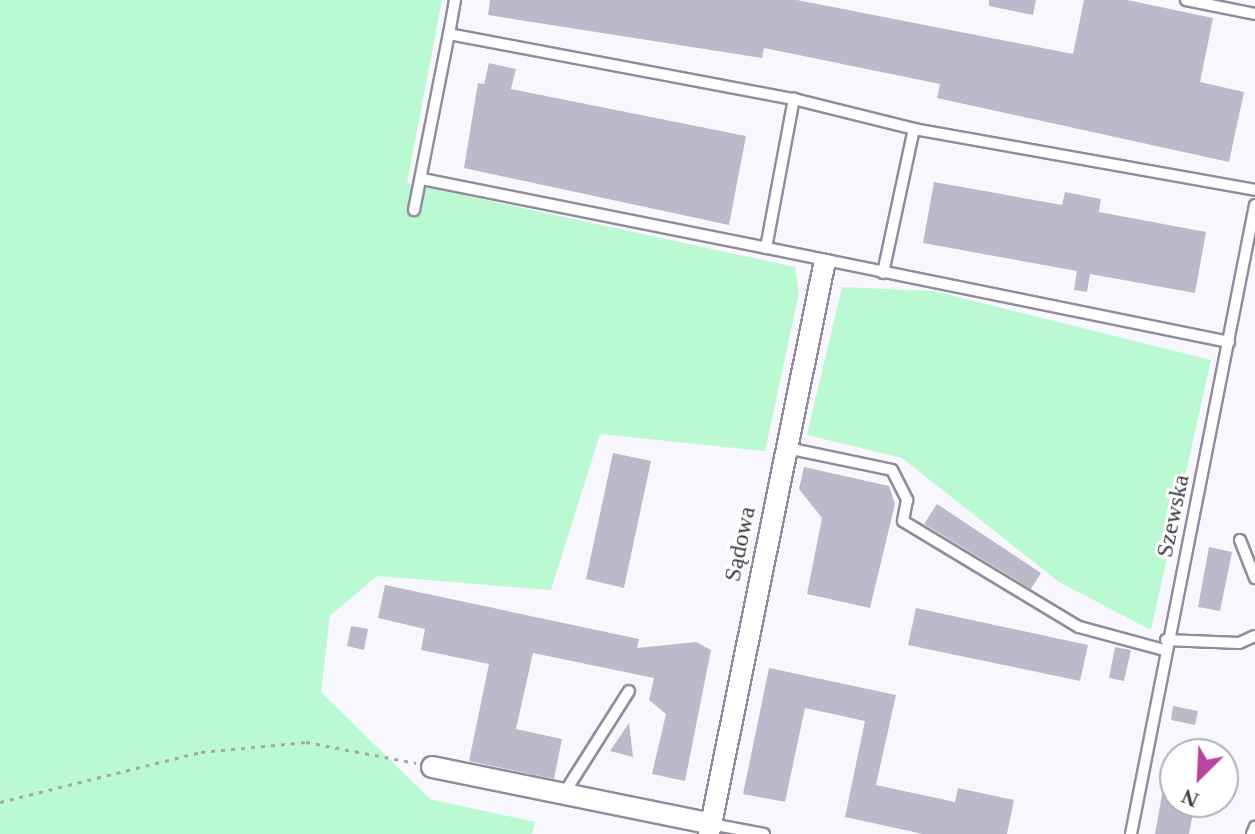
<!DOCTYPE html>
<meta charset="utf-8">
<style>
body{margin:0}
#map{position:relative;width:1255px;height:834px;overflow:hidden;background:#f9f7fe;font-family:Georgia,serif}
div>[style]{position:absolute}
.green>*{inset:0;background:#baf9d1}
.building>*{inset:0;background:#bcbaca}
.path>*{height:3px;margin-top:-1.5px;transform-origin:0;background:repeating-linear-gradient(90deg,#a7a5ac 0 4px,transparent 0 10px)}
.roads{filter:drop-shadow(2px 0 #908c9b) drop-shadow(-2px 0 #908c9b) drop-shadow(0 2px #908c9b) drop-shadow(0 -2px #908c9b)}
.lane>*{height:10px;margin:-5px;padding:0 5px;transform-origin:5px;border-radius:5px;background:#fff}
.street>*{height:20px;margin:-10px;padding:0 10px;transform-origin:10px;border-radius:10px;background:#fff}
span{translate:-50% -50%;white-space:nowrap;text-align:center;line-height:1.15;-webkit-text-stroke:6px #fff;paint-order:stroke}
.street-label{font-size:24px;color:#3c3b41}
.north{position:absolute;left:1159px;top:738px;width:80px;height:80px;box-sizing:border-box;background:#fff;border:2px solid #b1b1b3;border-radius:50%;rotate:204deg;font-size:22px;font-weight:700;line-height:32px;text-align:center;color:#3c3b41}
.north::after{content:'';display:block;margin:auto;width:28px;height:36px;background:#b7459f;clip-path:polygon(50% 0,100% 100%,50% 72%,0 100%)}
</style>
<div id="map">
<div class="green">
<div style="clip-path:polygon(0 0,442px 0,407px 183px,795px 267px,799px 293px,765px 451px,600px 434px,551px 590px,377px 576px,330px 616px,321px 692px,430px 799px,535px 822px,532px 834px,0 834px)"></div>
<div style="clip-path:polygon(842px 287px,934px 291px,1211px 360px,1151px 630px,1059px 582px,902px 458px,807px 435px)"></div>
</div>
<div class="building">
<div style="clip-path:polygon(490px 0,797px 0,1073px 54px,1084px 0,1127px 0,1213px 18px,1200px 82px,1244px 92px,1229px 162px,937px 98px,940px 84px,764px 48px,762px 58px,488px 15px)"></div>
<div style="clip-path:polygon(989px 0,1036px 0,1033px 15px,989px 6px)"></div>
<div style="clip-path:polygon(489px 63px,516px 69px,511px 89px,746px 136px,729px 225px,464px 168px,478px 83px,484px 84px)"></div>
<div style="clip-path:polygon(934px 182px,1062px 205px,1065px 192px,1101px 199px,1099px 212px,1206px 232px,1195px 293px,1090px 274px,1087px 292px,1074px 290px,1077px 271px,923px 243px)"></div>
<div style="clip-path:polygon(613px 453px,651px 461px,624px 588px,586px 579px)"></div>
<div style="clip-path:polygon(804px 467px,889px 486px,895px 504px,870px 608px,807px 594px,822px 518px,799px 489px)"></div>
<div style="clip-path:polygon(937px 504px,1041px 573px,1031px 589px,924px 524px)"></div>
<div style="clip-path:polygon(1209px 547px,1232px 552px,1220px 611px,1198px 607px)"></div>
<div style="clip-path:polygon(385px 585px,639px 639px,637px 648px,696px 642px,711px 650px,685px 781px,652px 774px,666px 714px,649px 700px,654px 678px,533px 653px,516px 729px,562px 739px,554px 779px,469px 761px,489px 664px,421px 650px,425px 629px,378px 618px)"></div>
<div style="clip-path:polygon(916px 608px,1088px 645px,1080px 681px,908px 645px)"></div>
<div style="clip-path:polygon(351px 626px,368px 629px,364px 650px,347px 646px)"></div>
<div style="clip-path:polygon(1115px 647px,1131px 650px,1124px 681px,1109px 678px)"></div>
<div style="clip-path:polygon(769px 668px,896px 695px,876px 785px,955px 802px,958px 788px,1014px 800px,1007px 834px,923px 834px,845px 817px,865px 721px,805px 708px,785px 802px,743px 794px)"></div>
<div style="clip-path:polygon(1173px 706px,1198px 711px,1195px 725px,1171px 720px)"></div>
<div style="clip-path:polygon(629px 723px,633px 757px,610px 751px)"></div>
<div style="clip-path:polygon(1168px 761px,1175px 761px,1175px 802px,1195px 802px,1189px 834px,1155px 834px)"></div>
</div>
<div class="path">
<div style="left:0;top:802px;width:207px;rotate:-14deg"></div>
<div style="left:201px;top:752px;width:105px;rotate:-5.4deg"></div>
<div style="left:306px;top:742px;width:112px;rotate:10.8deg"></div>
</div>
<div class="roads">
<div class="lane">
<div style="left:455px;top:0;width:35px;rotate:100deg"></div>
<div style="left:449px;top:34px;width:351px;rotate:10.7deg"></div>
<div style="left:1186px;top:0;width:70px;rotate:11.5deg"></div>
<div style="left:422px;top:179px;width:351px;rotate:11.3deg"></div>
<div style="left:414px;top:210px;width:179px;rotate:-78.8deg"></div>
<div style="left:883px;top:273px;width:147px;rotate:-77.9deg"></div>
<div style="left:1229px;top:342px;width:472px;rotate:-168.5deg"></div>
<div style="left:766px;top:248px;width:152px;rotate:-79.4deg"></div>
<div style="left:794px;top:99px;width:124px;rotate:14deg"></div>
<div style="left:914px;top:129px;width:346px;rotate:10.1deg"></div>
<div style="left:787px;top:448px;width:107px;rotate:11.8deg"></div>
<div style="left:892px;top:470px;width:34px;rotate:63deg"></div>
<div style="left:907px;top:500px;width:21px;rotate:101deg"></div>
<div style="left:903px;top:521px;width:205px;rotate:31.1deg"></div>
<div style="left:1079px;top:627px;width:88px;rotate:15.1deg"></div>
<div style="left:1240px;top:540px;width:41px;rotate:68.5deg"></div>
<div style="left:1166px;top:640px;width:73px;rotate:2.4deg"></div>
<div style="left:1239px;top:643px;width:17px;rotate:-24deg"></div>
<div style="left:563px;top:795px;width:123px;rotate:-57.6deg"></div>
<div style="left:711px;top:824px;width:54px;rotate:10.7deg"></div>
<div style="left:1131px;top:834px;width:641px;rotate:-78.85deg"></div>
<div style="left:1252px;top:834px;width:8px;rotate:-67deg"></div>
</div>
<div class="street">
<div style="left:432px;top:767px;width:285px;rotate:11.5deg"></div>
<div style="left:709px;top:834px;width:581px;rotate:-78.57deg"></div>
</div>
</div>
<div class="street-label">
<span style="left:1173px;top:516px;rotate:-78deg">Szewska</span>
<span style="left:740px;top:544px;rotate:-78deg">Sądowa</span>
</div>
<div class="north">N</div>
</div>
